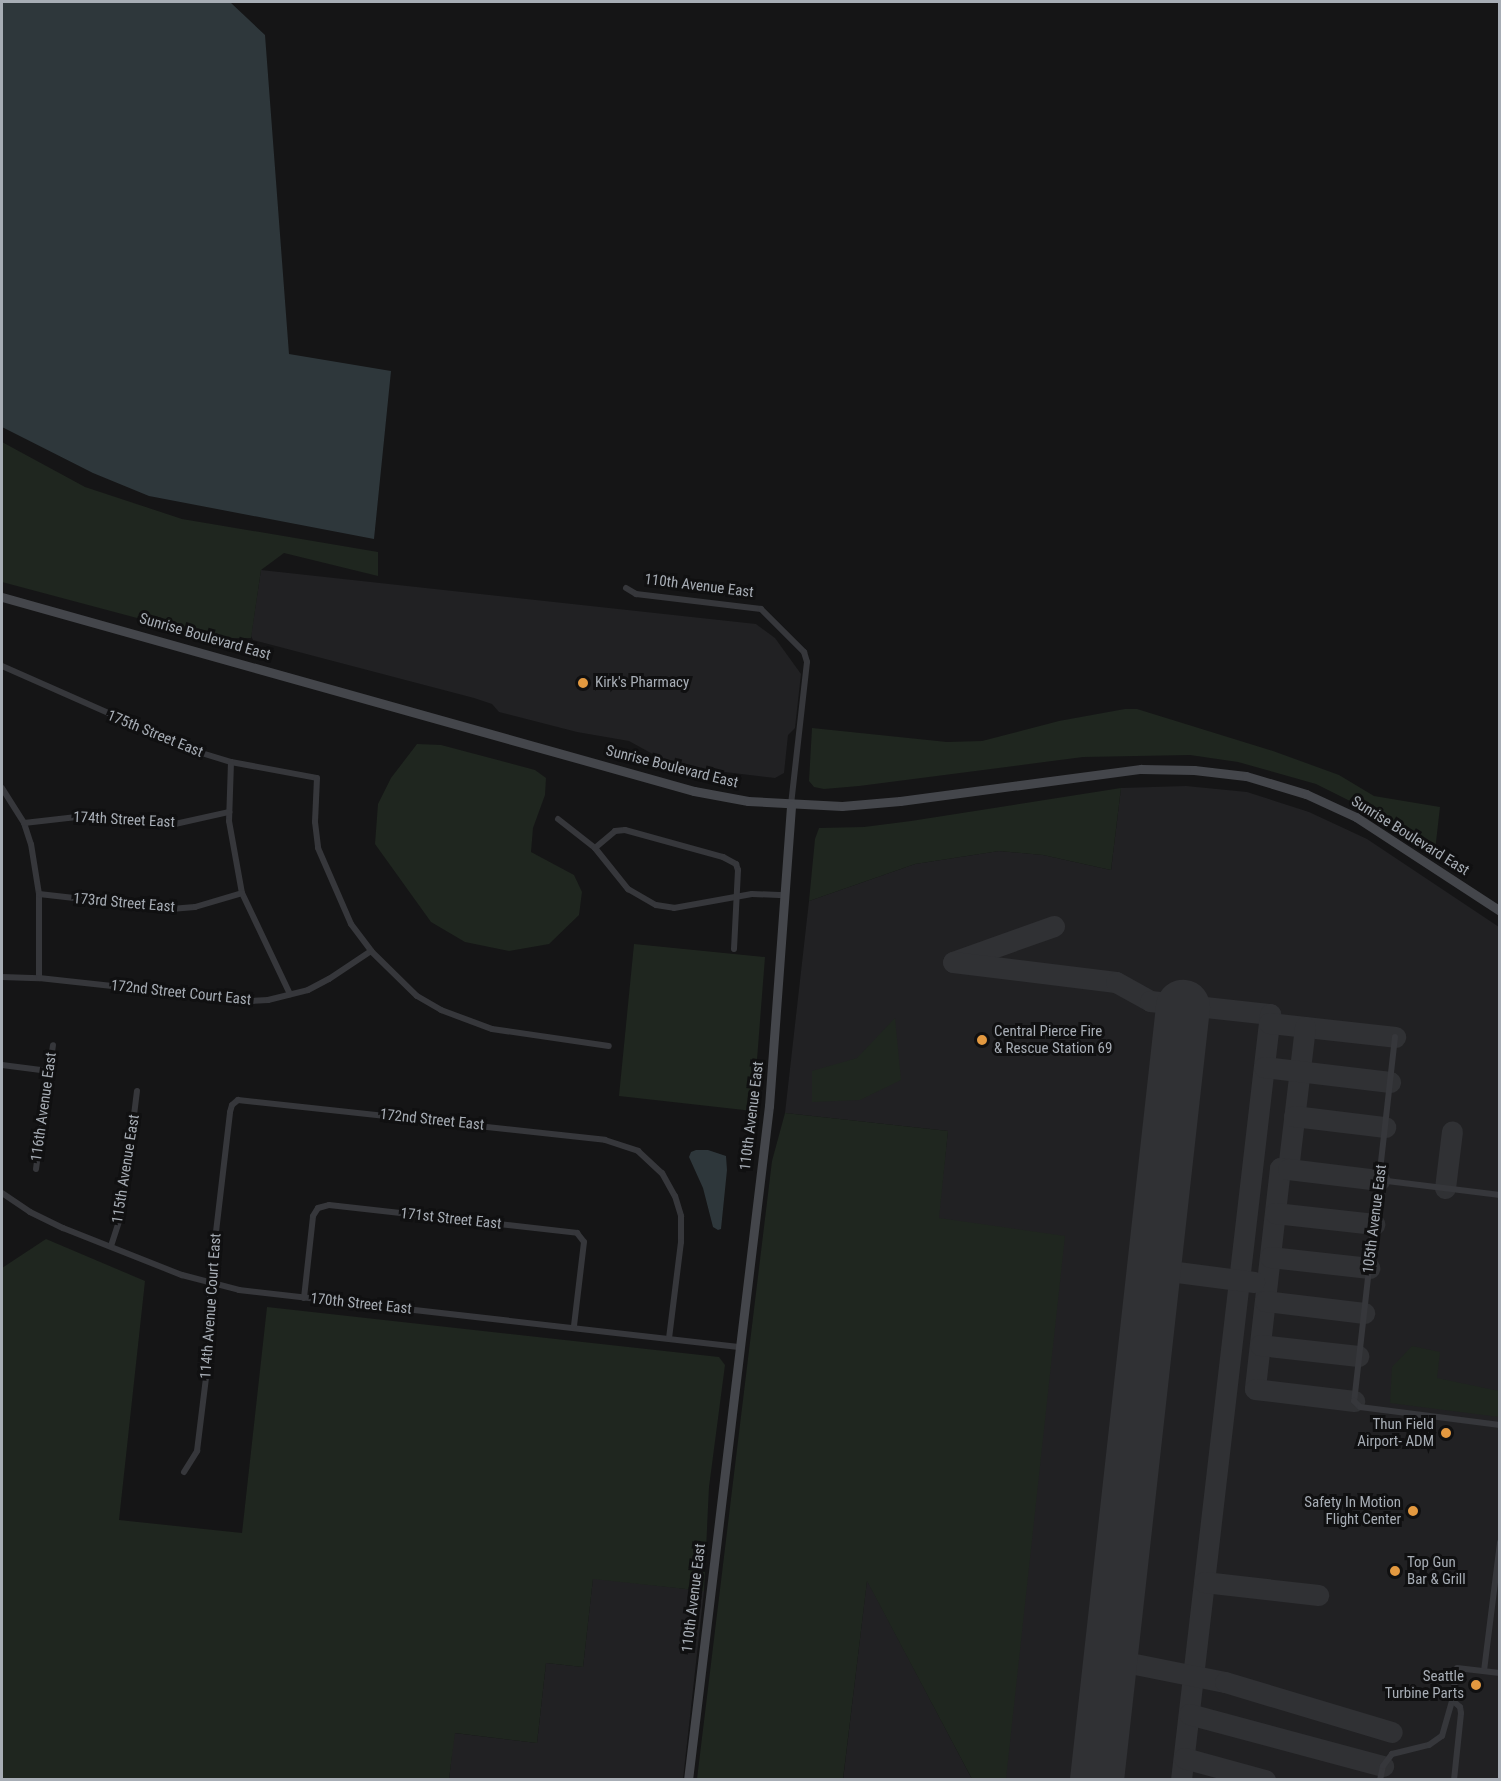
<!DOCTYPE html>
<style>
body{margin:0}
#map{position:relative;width:1501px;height:1781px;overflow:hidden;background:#151516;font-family:"Roboto Condensed",sans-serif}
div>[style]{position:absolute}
.built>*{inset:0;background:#212123}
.green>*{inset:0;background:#1f261f}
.water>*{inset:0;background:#2e373b}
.taxiway>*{height:21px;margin:-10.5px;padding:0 10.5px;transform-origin:10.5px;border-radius:10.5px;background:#303134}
.runway>*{height:54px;margin:-27px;padding:0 27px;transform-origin:27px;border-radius:27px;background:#303134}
.street>*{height:6px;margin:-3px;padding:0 3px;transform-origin:3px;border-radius:3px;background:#36373b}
.secondary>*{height:9px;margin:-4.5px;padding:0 4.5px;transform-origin:4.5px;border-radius:4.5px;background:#44464b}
.dots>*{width:16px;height:16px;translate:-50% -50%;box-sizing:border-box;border:3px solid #101011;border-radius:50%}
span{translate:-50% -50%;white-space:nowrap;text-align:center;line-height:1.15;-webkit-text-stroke:6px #101011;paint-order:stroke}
.street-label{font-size:15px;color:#a7adb5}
.poi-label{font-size:15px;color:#a7adb5}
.left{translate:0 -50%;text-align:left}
.right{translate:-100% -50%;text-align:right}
.frame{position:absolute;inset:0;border:3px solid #a7adb5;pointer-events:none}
</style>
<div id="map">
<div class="built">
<div style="clip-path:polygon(261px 570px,756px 624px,775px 638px,801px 674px,795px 728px,788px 735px,784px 773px,775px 778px,700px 769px,669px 763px,629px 741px,577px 732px,499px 712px,492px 704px,474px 698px,253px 640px,251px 636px)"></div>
<div style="clip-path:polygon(1186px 786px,1247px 792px,1309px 812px,1367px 839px,1499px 927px,1499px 1779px,1006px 1779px,938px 1218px,948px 1131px,785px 1113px,809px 901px,915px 864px,999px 851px,1043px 855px,1111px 870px,1121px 788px)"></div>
<div style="clip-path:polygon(593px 1578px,704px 1591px,683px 1779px,449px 1780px,454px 1733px,537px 1743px,546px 1663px,583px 1667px)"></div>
<div style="clip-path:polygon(867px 1580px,972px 1779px,843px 1780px)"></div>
</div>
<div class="green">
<div style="clip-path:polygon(2px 442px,85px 487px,182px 519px,378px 552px,378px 576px,284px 553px,261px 570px,251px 638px,212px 638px,2px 582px)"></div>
<div style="clip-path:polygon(1125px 709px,1137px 709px,1273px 751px,1339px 775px,1374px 796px,1440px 807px,1435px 851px,1386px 819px,1316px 784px,1238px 762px,1190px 755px,1083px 757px,859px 786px,824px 789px,814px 787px,809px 781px,812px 728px,947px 742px,982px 741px,1059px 721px)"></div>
<div style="clip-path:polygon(417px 744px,441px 745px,535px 770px,546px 778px,545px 795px,533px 828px,531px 852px,574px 875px,582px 892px,579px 915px,549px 944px,509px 951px,465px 942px,431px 922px,375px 844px,378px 804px,391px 778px)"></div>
<div style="clip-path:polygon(1121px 788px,1111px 870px,1043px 855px,999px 851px,915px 864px,809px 901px,815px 839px,819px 828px,864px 827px,911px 821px)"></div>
<div style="clip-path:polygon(634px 944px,765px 957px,753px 1111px,619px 1096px)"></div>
<div style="clip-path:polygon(895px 1018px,901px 1080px,860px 1100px,812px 1102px,812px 1071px,857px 1058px)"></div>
<div style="clip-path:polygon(785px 1113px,948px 1131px,939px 1218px,1065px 1236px,1006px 1779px,972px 1779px,867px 1581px,843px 1779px,697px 1779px,772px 1161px)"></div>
<div style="clip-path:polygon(46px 1239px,145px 1281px,119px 1520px,242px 1533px,267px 1307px,719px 1357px,725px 1365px,709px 1487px,704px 1591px,593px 1579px,583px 1667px,546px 1663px,537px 1743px,455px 1733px,449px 1779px,2px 1779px,2px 1268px)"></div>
<div style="clip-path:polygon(1412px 1346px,1440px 1352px,1437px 1378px,1499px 1391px,1499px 1417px,1390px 1403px,1392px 1367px)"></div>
</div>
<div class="water">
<div style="clip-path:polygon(2px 2px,230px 2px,265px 35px,289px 354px,391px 371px,374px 539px,149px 496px,93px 473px,2px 427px)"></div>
<div style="clip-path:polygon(696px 1150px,708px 1150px,726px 1156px,727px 1170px,721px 1229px,718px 1230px,713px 1227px,703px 1188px,689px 1157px,691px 1152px)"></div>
</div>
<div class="taxiway">
<div style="left:1054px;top:926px;width:107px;rotate:160.4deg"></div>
<div style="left:953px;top:962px;width:164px;rotate:7deg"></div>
<div style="left:1116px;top:982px;width:39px;rotate:29deg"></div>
<div style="left:1150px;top:1001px;width:121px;rotate:6.2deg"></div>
<div style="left:1270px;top:1014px;width:771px;rotate:96.63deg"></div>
<div style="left:1269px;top:1023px;width:127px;rotate:6.3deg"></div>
<div style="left:1305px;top:1027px;width:143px;rotate:96.8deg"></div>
<div style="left:1288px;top:1169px;width:8px;rotate:-173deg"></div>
<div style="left:1280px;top:1168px;width:222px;rotate:96.5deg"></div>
<div style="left:1255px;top:1389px;width:100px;rotate:6.9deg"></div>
<div style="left:1264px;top:1067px;width:127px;rotate:6.8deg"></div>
<div style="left:1294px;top:1116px;width:92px;rotate:6.9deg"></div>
<div style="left:1288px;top:1169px;width:92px;rotate:6.9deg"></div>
<div style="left:1445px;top:1188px;width:57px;rotate:-83deg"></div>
<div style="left:1275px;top:1213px;width:100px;rotate:6.3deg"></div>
<div style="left:1270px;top:1257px;width:100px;rotate:6.3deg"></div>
<div style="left:1154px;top:1269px;width:101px;rotate:7.4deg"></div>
<div style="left:1265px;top:1301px;width:100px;rotate:6.9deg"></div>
<div style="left:1260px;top:1345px;width:99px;rotate:6.4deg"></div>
<div style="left:1204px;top:1582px;width:115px;rotate:6.5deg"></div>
<div style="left:1110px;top:1659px;width:117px;rotate:11.3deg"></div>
<div style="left:1225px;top:1682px;width:174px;rotate:16.7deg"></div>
<div style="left:1189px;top:1714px;width:201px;rotate:15deg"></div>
<div style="left:1184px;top:1758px;width:84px;rotate:15.2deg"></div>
</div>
<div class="runway">
<div style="left:1097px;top:1780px;width:778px;rotate:-83.65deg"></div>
</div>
<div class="street">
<div style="left:626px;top:588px;width:12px;rotate:31deg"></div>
<div style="left:636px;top:594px;width:126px;rotate:6.8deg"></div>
<div style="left:761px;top:609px;width:61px;rotate:45deg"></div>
<div style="left:804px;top:652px;width:10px;rotate:73deg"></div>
<div style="left:807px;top:662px;width:144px;rotate:96.4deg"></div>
<div style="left:2px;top:666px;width:211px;rotate:23.8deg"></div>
<div style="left:195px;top:751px;width:38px;rotate:17deg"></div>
<div style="left:231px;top:762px;width:87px;rotate:10.5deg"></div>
<div style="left:317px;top:778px;width:44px;rotate:92.6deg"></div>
<div style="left:315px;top:822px;width:26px;rotate:83deg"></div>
<div style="left:318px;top:848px;width:83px;rotate:66.5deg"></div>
<div style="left:351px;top:924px;width:34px;rotate:53deg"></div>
<div style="left:231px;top:762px;width:59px;rotate:91.9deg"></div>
<div style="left:229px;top:821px;width:73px;rotate:79.8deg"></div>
<div style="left:242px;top:893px;width:112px;rotate:64.6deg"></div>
<div style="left:2px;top:788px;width:41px;rotate:57.8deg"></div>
<div style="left:24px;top:823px;width:22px;rotate:72deg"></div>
<div style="left:31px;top:844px;width:51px;rotate:80.9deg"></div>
<div style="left:39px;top:894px;width:84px;rotate:90deg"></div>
<div style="left:558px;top:819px;width:47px;rotate:38.1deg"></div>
<div style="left:595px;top:848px;width:53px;rotate:51.2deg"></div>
<div style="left:628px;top:889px;width:32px;rotate:30deg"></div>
<div style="left:656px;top:905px;width:18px;rotate:9deg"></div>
<div style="left:674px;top:908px;width:79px;rotate:-10.2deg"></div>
<div style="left:752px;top:894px;width:33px;rotate:2deg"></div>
<div style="left:24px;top:823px;width:53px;rotate:-6.5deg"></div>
<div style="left:77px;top:817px;width:89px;rotate:5.8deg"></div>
<div style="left:166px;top:826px;width:65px;rotate:-12.5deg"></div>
<div style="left:595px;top:848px;width:26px;rotate:-40deg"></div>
<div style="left:615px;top:831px;width:10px;rotate:-6deg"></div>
<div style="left:625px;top:830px;width:102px;rotate:15.4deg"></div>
<div style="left:723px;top:857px;width:15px;rotate:28deg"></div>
<div style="left:736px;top:864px;width:6px;rotate:72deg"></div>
<div style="left:738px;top:870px;width:79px;rotate:92.9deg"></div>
<div style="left:39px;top:894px;width:133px;rotate:6.5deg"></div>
<div style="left:171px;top:909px;width:24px;rotate:-5deg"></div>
<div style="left:195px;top:907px;width:49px;rotate:-16.6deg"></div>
<div style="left:2px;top:977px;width:37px;rotate:2deg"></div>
<div style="left:39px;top:978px;width:212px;rotate:6.2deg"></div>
<div style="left:250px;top:1001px;width:18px;rotate:-3deg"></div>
<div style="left:268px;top:1000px;width:41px;rotate:-14deg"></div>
<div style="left:308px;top:990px;width:24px;rotate:-28deg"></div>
<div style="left:329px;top:979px;width:50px;rotate:-33.7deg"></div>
<div style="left:371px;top:951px;width:64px;rotate:44.4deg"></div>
<div style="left:417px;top:996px;width:28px;rotate:30deg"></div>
<div style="left:441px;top:1010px;width:54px;rotate:20.4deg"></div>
<div style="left:492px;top:1029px;width:118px;rotate:8.3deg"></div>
<div style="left:1395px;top:1037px;width:366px;rotate:96.4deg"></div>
<div style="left:1354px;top:1401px;width:8px;rotate:45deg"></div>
<div style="left:1360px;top:1407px;width:141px;rotate:7.3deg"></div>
<div style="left:2px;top:1065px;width:47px;rotate:7.3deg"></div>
<div style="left:36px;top:1169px;width:125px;rotate:-82.2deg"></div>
<div style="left:1379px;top:1180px;width:122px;rotate:7.1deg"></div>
<div style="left:2px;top:1193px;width:34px;rotate:34deg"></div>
<div style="left:30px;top:1212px;width:37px;rotate:26deg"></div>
<div style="left:63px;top:1228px;width:128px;rotate:21.6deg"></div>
<div style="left:182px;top:1275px;width:59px;rotate:14.7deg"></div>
<div style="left:239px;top:1290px;width:503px;rotate:6.5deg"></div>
<div style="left:111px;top:1246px;width:35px;rotate:-72deg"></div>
<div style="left:122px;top:1213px;width:123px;rotate:-83deg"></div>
<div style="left:304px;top:1298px;width:82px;rotate:-83.7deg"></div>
<div style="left:313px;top:1216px;width:9px;rotate:-58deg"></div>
<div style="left:318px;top:1208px;width:11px;rotate:-15deg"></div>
<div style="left:329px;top:1205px;width:250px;rotate:6.4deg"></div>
<div style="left:577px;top:1233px;width:11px;rotate:52deg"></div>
<div style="left:584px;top:1242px;width:85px;rotate:96.8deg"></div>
<div style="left:184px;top:1472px;width:25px;rotate:-58deg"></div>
<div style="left:197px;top:1451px;width:107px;rotate:-83deg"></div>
<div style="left:210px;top:1345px;width:62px;rotate:-90deg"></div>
<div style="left:210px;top:1283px;width:172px;rotate:-83.3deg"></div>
<div style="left:230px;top:1112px;width:7px;rotate:-74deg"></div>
<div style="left:232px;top:1105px;width:8px;rotate:-40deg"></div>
<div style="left:238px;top:1100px;width:369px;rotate:6.2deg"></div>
<div style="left:605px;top:1140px;width:35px;rotate:18deg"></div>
<div style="left:638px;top:1151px;width:33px;rotate:43deg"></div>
<div style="left:662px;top:1173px;width:26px;rotate:61deg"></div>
<div style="left:675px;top:1196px;width:21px;rotate:73deg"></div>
<div style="left:681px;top:1216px;width:26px;rotate:90deg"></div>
<div style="left:681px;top:1242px;width:97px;rotate:97.1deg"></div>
<div style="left:1484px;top:1671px;width:130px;rotate:-82.9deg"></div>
<div style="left:1380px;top:1780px;width:14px;rotate:-78deg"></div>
<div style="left:1383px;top:1766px;width:15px;rotate:-53deg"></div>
<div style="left:1392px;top:1754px;width:38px;rotate:-14deg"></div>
<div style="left:1429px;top:1745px;width:16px;rotate:-35deg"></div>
<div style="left:1442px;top:1736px;width:37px;rotate:-74deg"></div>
<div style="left:1454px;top:1780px;width:67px;rotate:-84deg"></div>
<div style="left:1461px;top:1713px;width:6px;rotate:-99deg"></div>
<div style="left:1460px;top:1707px;width:11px;rotate:-139deg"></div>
<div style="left:1452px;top:1700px;width:32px;rotate:-81deg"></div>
<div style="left:1457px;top:1668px;width:43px;rotate:6.6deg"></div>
</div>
<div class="secondary">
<div style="left:2px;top:597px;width:719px;rotate:15.66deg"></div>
<div style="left:694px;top:791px;width:55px;rotate:10.5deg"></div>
<div style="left:748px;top:801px;width:94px;rotate:3deg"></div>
<div style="left:842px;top:806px;width:58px;rotate:-4.9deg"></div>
<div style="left:900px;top:801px;width:243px;rotate:-7.6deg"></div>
<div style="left:1141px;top:769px;width:53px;rotate:1.1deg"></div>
<div style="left:1194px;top:770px;width:52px;rotate:6.6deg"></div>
<div style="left:1246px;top:776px;width:63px;rotate:16.7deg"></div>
<div style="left:1306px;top:794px;width:55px;rotate:24.7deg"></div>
<div style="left:1356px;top:817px;width:172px;rotate:33.1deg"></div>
<div style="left:688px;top:1780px;width:679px;rotate:-83.15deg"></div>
<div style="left:769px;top:1106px;width:301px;rotate:-85.8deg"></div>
</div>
<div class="dots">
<div style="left:583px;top:683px;background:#e39940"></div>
<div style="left:982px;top:1040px;background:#e39940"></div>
<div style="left:1446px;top:1433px;background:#e39940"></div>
<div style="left:1413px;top:1511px;background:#e39940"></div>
<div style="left:1395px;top:1571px;background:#e39940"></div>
<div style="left:1476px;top:1685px;background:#e39940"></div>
</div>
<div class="street-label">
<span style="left:699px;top:586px;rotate:7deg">110th Avenue East</span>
<span style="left:205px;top:637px;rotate:16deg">Sunrise Boulevard East</span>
<span style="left:155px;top:734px;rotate:22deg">175th Street East</span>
<span style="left:672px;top:767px;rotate:14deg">Sunrise Boulevard East</span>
<span style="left:124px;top:820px;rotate:3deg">174th Street East</span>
<span style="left:1410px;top:836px;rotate:32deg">Sunrise Boulevard East</span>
<span style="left:124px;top:903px;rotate:5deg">173rd Street East</span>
<span style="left:181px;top:993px;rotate:6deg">172nd Street Court East</span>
<span style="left:44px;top:1107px;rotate:-82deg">116th Avenue East</span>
<span style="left:752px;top:1116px;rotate:-83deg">110th Avenue East</span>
<span style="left:432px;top:1120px;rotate:6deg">172nd Street East</span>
<span style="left:126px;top:1169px;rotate:-81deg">115th Avenue East</span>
<span style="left:451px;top:1219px;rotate:6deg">171st Street East</span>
<span style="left:1375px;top:1219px;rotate:-83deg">105th Avenue East</span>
<span style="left:361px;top:1304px;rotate:6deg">170th Street East</span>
<span style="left:211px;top:1306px;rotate:-86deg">114th Avenue Court East</span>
<span style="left:694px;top:1598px;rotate:-83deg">110th Avenue East</span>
</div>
<div class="poi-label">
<span class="left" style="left:595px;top:683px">Kirk's Pharmacy</span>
<span class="left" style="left:994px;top:1040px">Central Pierce Fire<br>&amp; Rescue Station 69</span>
<span class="right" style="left:1434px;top:1433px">Thun Field<br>Airport- ADM</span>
<span class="right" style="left:1401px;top:1511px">Safety In Motion<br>Flight Center</span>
<span class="left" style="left:1407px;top:1571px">Top Gun<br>Bar &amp; Grill</span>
<span class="right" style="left:1464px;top:1685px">Seattle<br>Turbine Parts</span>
</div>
<div class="frame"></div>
</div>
